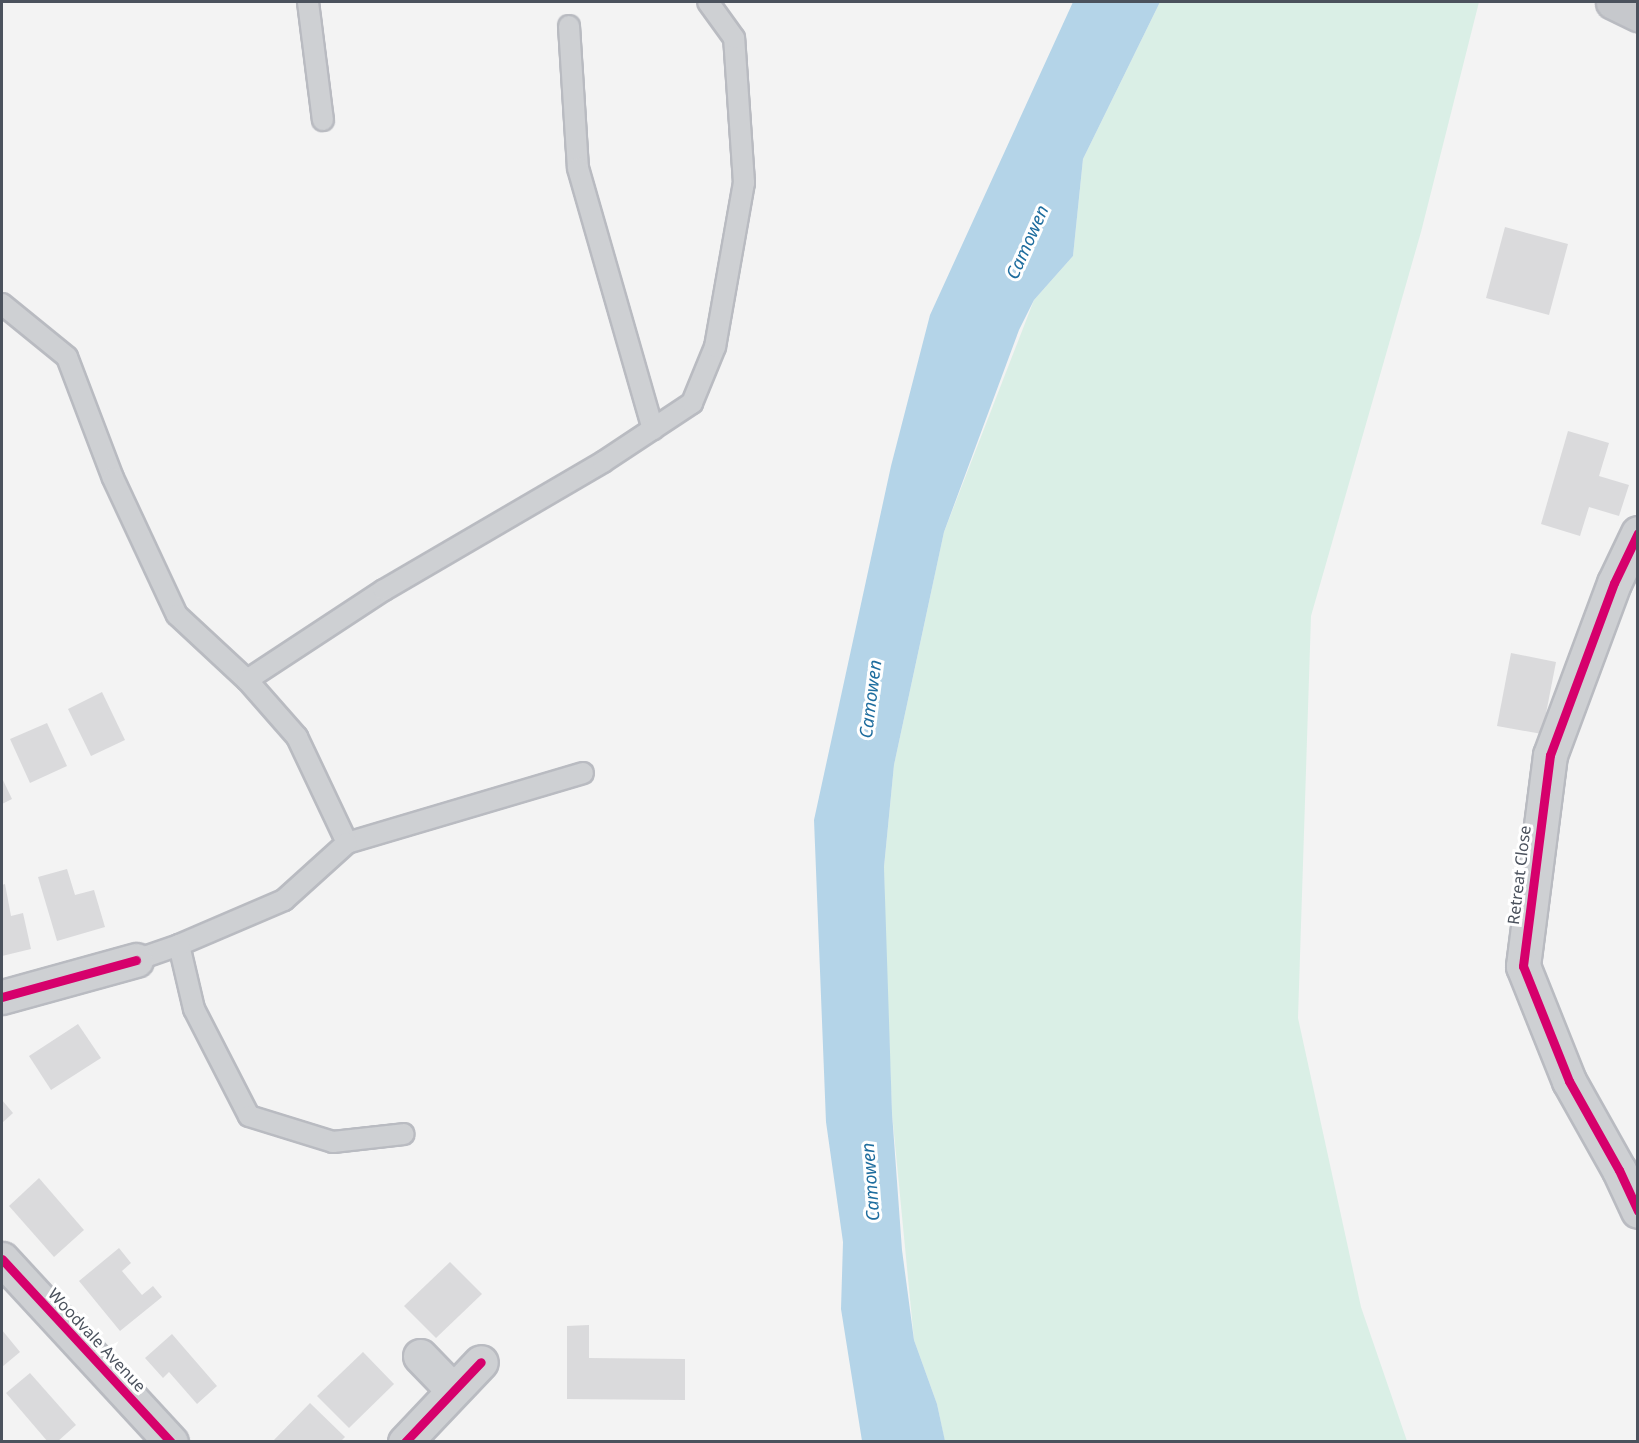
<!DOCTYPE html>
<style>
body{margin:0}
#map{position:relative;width:1639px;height:1443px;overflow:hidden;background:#f3f3f3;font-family:"Noto Sans",sans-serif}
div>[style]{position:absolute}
.green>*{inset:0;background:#daefe6}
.water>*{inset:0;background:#b4d4e8}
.building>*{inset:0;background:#dadadc}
.roads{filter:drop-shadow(2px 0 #b9bbc1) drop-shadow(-2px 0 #b9bbc1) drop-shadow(0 2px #b9bbc1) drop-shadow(0 -2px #b9bbc1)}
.service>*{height:20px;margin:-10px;padding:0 10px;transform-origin:10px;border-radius:10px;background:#ced0d3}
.minor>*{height:33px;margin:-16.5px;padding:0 16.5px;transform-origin:16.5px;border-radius:16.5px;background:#ced0d3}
.trunk>*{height:33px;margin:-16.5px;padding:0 16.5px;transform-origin:16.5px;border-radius:16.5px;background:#c6c8cc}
.cycleway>*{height:9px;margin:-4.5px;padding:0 4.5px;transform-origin:4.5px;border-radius:4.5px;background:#d6006c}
span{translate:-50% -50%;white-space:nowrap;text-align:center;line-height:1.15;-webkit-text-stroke:6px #fff;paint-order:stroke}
.street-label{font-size:16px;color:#4b525d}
.water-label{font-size:18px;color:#1e6d9e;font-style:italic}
.frame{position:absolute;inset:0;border:3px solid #4b525d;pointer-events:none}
</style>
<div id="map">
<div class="green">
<div style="clip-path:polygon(1160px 2px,1479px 2px,1421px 232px,1311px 616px,1298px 1018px,1361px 1307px,1407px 1441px,945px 1442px,937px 1404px,914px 1340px,892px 1113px,885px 934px,884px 867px,894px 765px,944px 532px,1034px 300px,1073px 256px,1083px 159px)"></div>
</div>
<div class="water">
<div style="clip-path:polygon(1073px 2px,1160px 2px,1083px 159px,1073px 256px,1034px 300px,1019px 330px,944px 532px,894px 765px,884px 867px,892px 1113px,902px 1250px,914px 1340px,937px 1404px,945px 1441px,862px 1441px,841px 1309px,843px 1242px,826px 1122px,814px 820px,891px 466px,930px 315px)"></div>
</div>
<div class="building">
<div style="clip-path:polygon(1505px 227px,1568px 244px,1549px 315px,1486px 298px)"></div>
<div style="clip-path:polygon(1568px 431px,1609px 443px,1599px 476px,1629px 485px,1619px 516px,1589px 507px,1580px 536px,1541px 524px)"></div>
<div style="clip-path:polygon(1511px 653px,1556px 662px,1542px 734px,1497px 726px)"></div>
<div style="clip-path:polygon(102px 692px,125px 740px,91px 756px,68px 709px)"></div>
<div style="clip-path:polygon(47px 723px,67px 766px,30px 783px,10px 739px)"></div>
<div style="clip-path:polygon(2px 778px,12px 799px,2px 804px)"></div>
<div style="clip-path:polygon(67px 869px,75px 895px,94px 890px,105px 927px,57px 941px,38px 877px)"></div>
<div style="clip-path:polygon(5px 884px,11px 916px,23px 913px,31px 949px,2px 956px,2px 885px)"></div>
<div style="clip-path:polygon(78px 1024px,101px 1058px,51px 1090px,29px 1056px)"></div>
<div style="clip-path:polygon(2px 1100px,13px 1113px,2px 1123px)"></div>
<div style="clip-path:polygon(39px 1178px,84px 1230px,54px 1257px,9px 1206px)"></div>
<div style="clip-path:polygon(119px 1248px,131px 1263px,122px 1271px,142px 1295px,153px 1286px,162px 1297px,120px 1331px,79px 1281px)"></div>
<div style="clip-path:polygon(450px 1262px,482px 1294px,436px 1338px,404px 1306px)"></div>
<div style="clip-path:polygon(589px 1325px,589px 1358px,685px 1359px,685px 1400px,567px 1399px,567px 1326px)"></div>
<div style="clip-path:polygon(2px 1330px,20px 1352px,2px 1367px)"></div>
<div style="clip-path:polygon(172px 1334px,217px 1386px,197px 1404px,169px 1372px,163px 1378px,145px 1358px)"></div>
<div style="clip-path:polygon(363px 1352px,394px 1384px,349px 1428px,317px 1396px)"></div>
<div style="clip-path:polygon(30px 1373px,76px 1425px,57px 1442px,48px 1442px,6px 1393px)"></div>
<div style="clip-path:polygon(310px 1403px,345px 1437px,340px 1442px,272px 1442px)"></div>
</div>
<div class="roads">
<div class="service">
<div style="left:308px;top:2px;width:119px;rotate:82.8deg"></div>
<div style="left:569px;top:26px;width:142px;rotate:86.4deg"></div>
<div style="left:578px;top:168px;width:272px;rotate:74deg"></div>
<div style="left:2px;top:304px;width:84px;rotate:39.2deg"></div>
<div style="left:67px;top:357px;width:129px;rotate:69.2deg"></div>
<div style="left:113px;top:478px;width:151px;rotate:65deg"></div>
<div style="left:177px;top:615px;width:96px;rotate:42.9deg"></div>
<div style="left:247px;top:680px;width:164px;rotate:-33.3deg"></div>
<div style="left:384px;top:590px;width:254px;rotate:-30.3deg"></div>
<div style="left:603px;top:462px;width:107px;rotate:-33.5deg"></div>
<div style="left:692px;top:403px;width:61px;rotate:-67.7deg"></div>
<div style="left:715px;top:347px;width:167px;rotate:-80deg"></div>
<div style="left:744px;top:183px;width:145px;rotate:-93.9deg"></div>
<div style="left:734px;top:38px;width:44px;rotate:-125.8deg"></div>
<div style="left:247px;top:680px;width:76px;rotate:48.7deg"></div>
<div style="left:297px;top:737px;width:117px;rotate:64.7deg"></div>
<div style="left:347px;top:843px;width:246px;rotate:-16.5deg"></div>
<div style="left:347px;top:843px;width:85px;rotate:137.9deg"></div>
<div style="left:284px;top:900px;width:114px;rotate:156.8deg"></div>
<div style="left:179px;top:945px;width:66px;rotate:76.8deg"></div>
<div style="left:194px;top:1009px;width:120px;rotate:62.8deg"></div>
<div style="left:249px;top:1116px;width:88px;rotate:17.2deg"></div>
<div style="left:333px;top:1142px;width:71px;rotate:-6.4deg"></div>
<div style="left:136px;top:960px;width:46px;rotate:-19.2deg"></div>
</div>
<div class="minor">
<div style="left:1638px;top:533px;width:55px;rotate:115.6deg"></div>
<div style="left:1614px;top:583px;width:184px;rotate:110.4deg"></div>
<div style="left:1550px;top:755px;width:213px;rotate:97.3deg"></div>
<div style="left:1523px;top:966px;width:124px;rotate:68.2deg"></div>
<div style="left:1569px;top:1081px;width:102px;rotate:60.7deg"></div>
<div style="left:1619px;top:1170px;width:45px;rotate:65.1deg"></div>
<div style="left:2px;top:997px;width:139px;rotate:-15.4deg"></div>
<div style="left:2px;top:1259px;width:249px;rotate:47.3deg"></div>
<div style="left:420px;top:1356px;width:47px;rotate:45.9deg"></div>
<div style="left:405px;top:1442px;width:110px;rotate:-46.5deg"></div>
</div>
<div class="trunk">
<div style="left:1613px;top:2px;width:28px;rotate:26deg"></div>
</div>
</div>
<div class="cycleway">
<div style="left:1638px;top:533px;width:55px;rotate:115.6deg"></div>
<div style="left:1614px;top:583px;width:184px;rotate:110.4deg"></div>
<div style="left:1550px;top:755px;width:213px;rotate:97.3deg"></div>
<div style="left:1523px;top:966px;width:124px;rotate:68.2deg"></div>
<div style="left:1569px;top:1081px;width:102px;rotate:60.7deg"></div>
<div style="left:1619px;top:1170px;width:45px;rotate:65.1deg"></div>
<div style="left:2px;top:997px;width:139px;rotate:-15.4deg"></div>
<div style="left:2px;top:1259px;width:249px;rotate:47.3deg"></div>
<div style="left:405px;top:1442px;width:110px;rotate:-46.5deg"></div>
</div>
<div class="street-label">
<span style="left:1519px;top:875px;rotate:-83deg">Retreat Close</span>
<span style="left:97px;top:1340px;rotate:47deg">Woodvale Avenue</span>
</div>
<div class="water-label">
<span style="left:1027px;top:242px;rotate:-66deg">Camowen</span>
<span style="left:870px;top:699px;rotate:-83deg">Camowen</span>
<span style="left:870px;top:1182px;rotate:-94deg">Camowen</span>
</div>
<div class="frame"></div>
</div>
